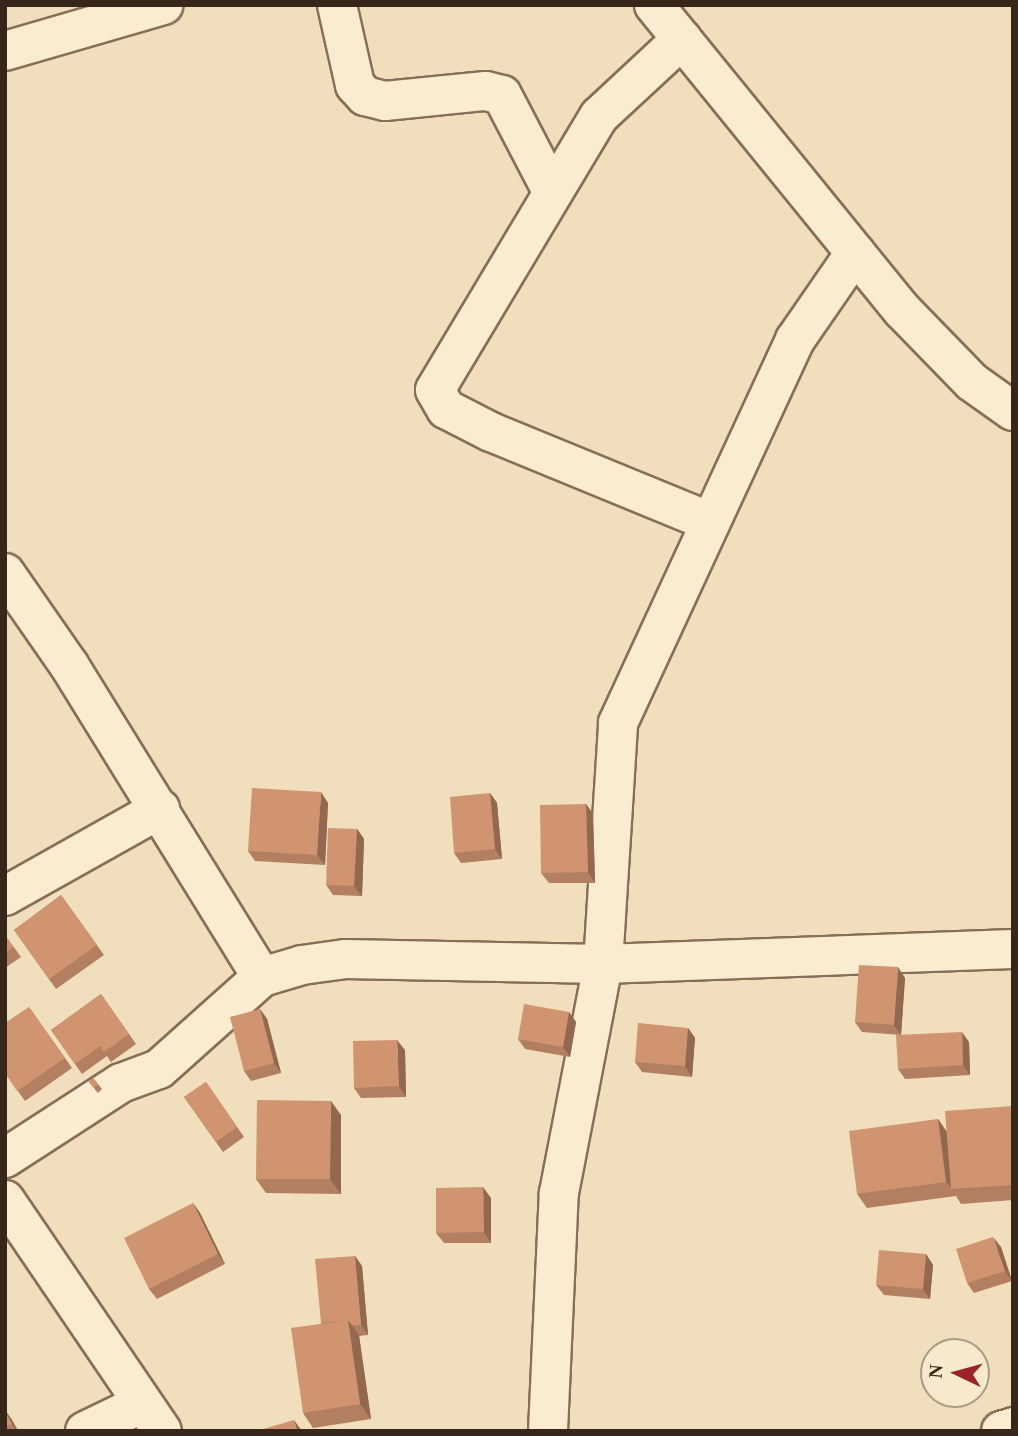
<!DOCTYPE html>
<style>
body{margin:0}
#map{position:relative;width:1018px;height:1436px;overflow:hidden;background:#f0debd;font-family:Georgia,serif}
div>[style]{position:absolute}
.roads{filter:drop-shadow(2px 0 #886e56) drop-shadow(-2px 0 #886e56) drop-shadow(0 2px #886e56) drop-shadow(0 -2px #886e56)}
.street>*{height:38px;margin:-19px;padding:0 19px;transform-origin:19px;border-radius:19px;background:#faecd0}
.wall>*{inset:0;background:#b37f61}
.shaded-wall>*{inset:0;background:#92684f}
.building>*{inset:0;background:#d09471}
span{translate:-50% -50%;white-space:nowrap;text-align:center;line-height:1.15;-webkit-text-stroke:5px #f7e9cd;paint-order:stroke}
.frame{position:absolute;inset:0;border:7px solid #37271b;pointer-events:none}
.north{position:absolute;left:920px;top:1338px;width:70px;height:70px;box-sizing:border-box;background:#f7e9cd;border:2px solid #aa9b86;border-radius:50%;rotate:275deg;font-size:19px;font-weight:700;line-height:28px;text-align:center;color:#37271b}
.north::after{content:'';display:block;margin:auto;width:24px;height:32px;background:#9a232a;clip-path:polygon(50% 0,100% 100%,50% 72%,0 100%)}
</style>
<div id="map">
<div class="roads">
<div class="street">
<div style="left:337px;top:5px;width:82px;rotate:77.3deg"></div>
<div style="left:355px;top:85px;width:15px;rotate:48deg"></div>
<div style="left:365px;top:96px;width:21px;rotate:14deg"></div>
<div style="left:385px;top:101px;width:101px;rotate:-5.7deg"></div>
<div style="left:486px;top:91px;width:16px;rotate:14deg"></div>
<div style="left:502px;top:95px;width:106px;rotate:62.5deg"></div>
<div style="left:654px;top:5px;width:393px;rotate:50.9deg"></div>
<div style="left:902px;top:310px;width:100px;rotate:45.8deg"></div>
<div style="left:972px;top:382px;width:50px;rotate:35.3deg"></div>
<div style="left:682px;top:39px;width:113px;rotate:137.1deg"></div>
<div style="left:599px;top:116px;width:319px;rotate:120.9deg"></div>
<div style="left:435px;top:390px;width:22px;rotate:60deg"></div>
<div style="left:446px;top:409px;width:51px;rotate:27.1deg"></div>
<div style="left:491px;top:432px;width:237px;rotate:22.3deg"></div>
<div style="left:5px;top:51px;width:165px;rotate:-16.2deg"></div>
<div style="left:5px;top:573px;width:112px;rotate:55.2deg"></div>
<div style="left:69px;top:665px;width:367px;rotate:58.3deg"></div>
<div style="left:5px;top:896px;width:178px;rotate:-29.3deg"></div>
<div style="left:5px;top:1158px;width:138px;rotate:-32.9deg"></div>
<div style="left:121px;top:1083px;width:40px;rotate:-20.2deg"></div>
<div style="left:159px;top:1069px;width:138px;rotate:-41.8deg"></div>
<div style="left:262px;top:977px;width:42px;rotate:-16.7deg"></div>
<div style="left:302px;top:965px;width:43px;rotate:-7.9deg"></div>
<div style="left:345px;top:959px;width:258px;rotate:1.1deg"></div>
<div style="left:603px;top:964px;width:410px;rotate:-2.1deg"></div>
<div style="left:5px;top:1200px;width:279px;rotate:55.8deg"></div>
<div style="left:85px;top:1431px;width:62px;rotate:-25.7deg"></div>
<div style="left:548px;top:1431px;width:238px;rotate:-87.4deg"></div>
<div style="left:559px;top:1193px;width:233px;rotate:-79.1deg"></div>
<div style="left:603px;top:964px;width:241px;rotate:-86.4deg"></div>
<div style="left:618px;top:723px;width:422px;rotate:-65.2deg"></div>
<div style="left:795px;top:340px;width:106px;rotate:-55.4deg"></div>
<div style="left:1001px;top:1431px;width:13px;rotate:-18deg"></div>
</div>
</div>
<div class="wall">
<div style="clip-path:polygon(490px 793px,497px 803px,502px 859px,461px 863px,454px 853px)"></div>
<div style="clip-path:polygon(328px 803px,325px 865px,255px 861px,248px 851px)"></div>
<div style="clip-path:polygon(586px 804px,593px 814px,595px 883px,549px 883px,541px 873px)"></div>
<div style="clip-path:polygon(357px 829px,364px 839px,362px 896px,333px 895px,326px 885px)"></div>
<div style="clip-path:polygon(61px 895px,104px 955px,56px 989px,14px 930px)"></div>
<div style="clip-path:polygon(5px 935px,21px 957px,5px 968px)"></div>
<div style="clip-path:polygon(905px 978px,901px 1035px,862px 1032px,855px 1022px)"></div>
<div style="clip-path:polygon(101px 994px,136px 1044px,111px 1062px,107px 1056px,82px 1074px,51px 1030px)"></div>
<div style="clip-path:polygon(29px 1007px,72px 1068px,25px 1101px,5px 1073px)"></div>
<div style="clip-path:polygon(260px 1009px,267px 1019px,281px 1073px,251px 1081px,244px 1071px)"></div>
<div style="clip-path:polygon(569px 1012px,576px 1022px,570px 1057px,525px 1049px,518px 1039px)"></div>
<div style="clip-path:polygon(688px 1028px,695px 1038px,692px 1077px,642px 1072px,635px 1062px)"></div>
<div style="clip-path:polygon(969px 1042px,970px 1075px,905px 1079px,898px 1069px)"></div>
<div style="clip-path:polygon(405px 1050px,406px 1097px,361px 1098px,354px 1088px)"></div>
<div style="clip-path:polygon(93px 1078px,102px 1089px,98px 1093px,89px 1082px)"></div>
<div style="clip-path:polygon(206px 1082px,244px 1137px,223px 1152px,184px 1097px)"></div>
<div style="clip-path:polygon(1013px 1106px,1013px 1200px,961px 1204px,956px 1196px,867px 1208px,857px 1194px,938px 1119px,947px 1132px)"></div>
<div style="clip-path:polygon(341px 1115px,341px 1194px,266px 1193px,256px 1179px)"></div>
<div style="clip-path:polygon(491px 1198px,491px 1243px,444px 1243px,436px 1233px)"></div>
<div style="clip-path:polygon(193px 1203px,200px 1213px,225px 1264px,157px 1299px,149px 1289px)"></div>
<div style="clip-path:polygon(1001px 1247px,1012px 1281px,974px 1293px,967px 1283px)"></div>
<div style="clip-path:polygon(926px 1254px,933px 1265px,930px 1299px,884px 1295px,876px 1285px)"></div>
<div style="clip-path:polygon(355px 1256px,362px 1266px,368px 1335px,359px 1336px,371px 1419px,313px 1428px,303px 1413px,321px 1323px)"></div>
<div style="clip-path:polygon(5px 1410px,12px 1420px,18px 1431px,5px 1431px)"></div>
</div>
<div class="shaded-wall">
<div style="clip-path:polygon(321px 792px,328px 803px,325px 865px,317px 855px)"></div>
<div style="clip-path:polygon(490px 793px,497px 803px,502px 859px,495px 849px)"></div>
<div style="clip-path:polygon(586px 804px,593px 814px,595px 883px,588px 872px)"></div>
<div style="clip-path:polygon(357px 829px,364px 839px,362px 896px,354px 886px)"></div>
<div style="clip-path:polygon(898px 967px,905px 978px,901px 1035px,894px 1025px)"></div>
<div style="clip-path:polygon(260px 1009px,267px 1019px,281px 1073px,274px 1063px)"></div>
<div style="clip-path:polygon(569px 1012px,576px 1022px,570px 1057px,563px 1047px)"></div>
<div style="clip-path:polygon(688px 1028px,695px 1038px,692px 1077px,685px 1066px)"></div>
<div style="clip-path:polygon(962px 1032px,969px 1042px,970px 1075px,963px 1065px)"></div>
<div style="clip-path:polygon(397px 1040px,405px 1050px,406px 1097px,399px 1086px)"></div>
<div style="clip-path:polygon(331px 1101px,341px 1115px,341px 1194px,330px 1179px)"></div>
<div style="clip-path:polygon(938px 1119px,948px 1134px,952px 1189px,946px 1182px)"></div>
<div style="clip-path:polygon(483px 1187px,491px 1198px,491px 1243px,484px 1232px)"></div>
<div style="clip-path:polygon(193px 1203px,200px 1213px,225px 1264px,218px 1254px)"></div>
<div style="clip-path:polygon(993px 1237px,1001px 1247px,1012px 1281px,1005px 1271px)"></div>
<div style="clip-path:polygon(926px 1254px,933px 1265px,930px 1299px,923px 1289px)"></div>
<div style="clip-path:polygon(355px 1256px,362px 1266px,368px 1335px,361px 1325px)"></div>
<div style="clip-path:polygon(348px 1320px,359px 1335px,371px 1419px,360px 1404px)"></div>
<div style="clip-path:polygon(5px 1410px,12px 1420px,18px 1431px,17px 1431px,12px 1424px)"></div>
<div style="clip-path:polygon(294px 1420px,302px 1431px,297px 1431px)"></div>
</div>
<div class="building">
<div style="clip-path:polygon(252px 788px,321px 792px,317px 855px,248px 851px)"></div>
<div style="clip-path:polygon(490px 793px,495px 849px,454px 853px,450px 797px)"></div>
<div style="clip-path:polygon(586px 804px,588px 872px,541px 873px,540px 805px)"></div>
<div style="clip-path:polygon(328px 828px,357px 829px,354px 886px,326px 885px)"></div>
<div style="clip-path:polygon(61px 895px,97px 945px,49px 979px,14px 930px)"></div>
<div style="clip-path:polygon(5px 935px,13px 947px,5px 953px)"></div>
<div style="clip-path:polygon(859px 965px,898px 967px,894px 1025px,855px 1022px)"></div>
<div style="clip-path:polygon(101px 994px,129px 1034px,104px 1052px,100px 1046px,75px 1064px,51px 1030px)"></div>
<div style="clip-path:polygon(524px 1004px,569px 1012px,563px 1047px,518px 1039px)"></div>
<div style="clip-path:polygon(29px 1007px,65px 1058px,17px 1091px,5px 1073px,5px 1023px)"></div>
<div style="clip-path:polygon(260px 1009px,274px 1063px,244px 1071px,230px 1017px)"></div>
<div style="clip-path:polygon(638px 1023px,688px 1028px,685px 1066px,635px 1062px)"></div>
<div style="clip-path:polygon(962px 1032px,963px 1065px,898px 1069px,896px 1035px)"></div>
<div style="clip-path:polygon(397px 1040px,399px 1086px,354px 1088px,353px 1041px)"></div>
<div style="clip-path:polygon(93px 1078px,98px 1084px,94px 1088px,89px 1082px)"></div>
<div style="clip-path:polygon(206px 1082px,237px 1127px,216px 1142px,184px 1097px)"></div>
<div style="clip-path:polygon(257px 1100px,331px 1101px,330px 1179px,256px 1179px)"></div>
<div style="clip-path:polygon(1013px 1106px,1013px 1185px,951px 1189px,945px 1111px)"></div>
<div style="clip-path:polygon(938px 1119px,946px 1182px,857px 1194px,849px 1131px)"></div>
<div style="clip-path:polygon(483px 1187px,484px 1232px,436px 1233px,436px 1188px)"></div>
<div style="clip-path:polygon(193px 1203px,218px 1254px,149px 1289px,124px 1238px)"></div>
<div style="clip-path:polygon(993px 1237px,1005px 1271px,967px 1283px,956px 1249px)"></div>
<div style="clip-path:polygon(879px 1250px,926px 1254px,923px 1289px,876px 1285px)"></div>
<div style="clip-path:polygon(355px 1256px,361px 1325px,352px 1325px,348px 1320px,321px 1323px,315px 1259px)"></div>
<div style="clip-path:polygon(348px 1320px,360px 1404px,303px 1413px,291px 1328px)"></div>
<div style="clip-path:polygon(5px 1412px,12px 1424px,5px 1427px)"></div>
<div style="clip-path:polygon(294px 1420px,297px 1431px,256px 1431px)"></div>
</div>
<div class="frame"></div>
<div class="north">N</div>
</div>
